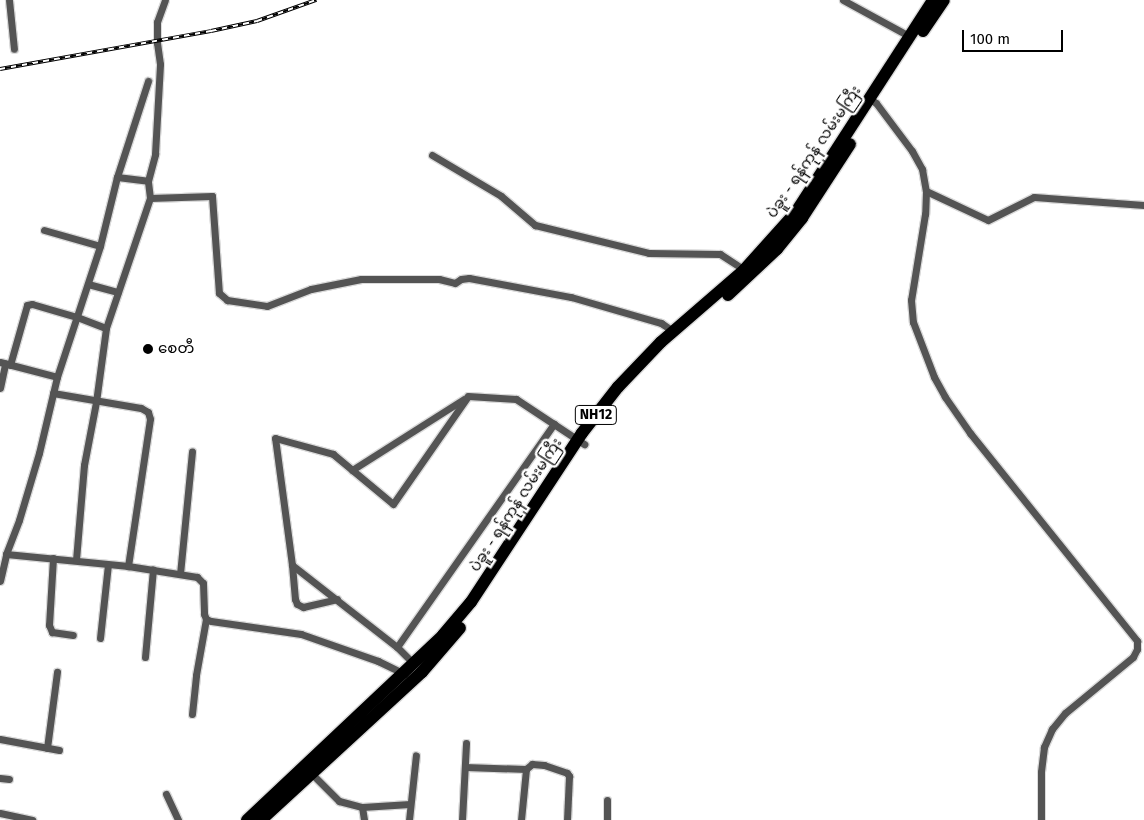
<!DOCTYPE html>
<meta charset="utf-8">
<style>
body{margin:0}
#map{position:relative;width:1144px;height:820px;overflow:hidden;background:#fff;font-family:"Fira Sans","Noto Sans Myanmar",sans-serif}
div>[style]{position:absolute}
.roads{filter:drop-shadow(1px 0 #dbdbdb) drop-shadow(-1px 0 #dbdbdb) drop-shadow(0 1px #dbdbdb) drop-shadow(0 -1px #dbdbdb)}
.street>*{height:7px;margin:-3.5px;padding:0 3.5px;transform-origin:3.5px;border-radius:3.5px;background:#545454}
.highway>*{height:12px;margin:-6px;padding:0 6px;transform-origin:6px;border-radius:6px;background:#000}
.rail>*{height:4px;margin-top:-2px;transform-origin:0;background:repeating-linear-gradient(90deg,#fff 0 5.5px,#000 0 11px);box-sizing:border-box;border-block:1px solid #000}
.dots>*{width:14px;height:14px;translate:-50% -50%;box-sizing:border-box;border:2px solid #fff;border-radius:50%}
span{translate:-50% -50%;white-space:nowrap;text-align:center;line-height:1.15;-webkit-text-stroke:5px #fff;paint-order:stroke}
.shield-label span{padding:1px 4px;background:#fff;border:1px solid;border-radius:4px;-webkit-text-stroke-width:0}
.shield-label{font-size:14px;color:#000;font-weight:700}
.street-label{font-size:15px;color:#000}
.poi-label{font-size:15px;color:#000}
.left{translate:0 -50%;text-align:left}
.scale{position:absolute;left:962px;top:30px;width:101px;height:22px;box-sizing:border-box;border:2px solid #000;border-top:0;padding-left:6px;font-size:15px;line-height:18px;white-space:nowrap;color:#000;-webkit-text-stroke:4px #fff;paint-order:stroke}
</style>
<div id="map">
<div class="roads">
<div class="street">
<div style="left:9px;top:0;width:49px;rotate:84.2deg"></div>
<div style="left:843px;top:0;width:77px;rotate:28.6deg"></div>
<div style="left:870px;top:99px;width:7px;rotate:34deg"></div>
<div style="left:876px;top:103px;width:60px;rotate:53.1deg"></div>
<div style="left:912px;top:151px;width:21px;rotate:61deg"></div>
<div style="left:922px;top:169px;width:22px;rotate:80deg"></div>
<div style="left:926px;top:191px;width:23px;rotate:92deg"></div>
<div style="left:925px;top:214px;width:87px;rotate:99.2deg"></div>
<div style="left:911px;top:300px;width:22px;rotate:85deg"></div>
<div style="left:913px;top:322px;width:59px;rotate:69.1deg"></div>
<div style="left:934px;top:377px;width:23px;rotate:61deg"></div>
<div style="left:945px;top:397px;width:44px;rotate:55.2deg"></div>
<div style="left:970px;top:433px;width:267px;rotate:51.2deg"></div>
<div style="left:1137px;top:641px;width:8px;rotate:90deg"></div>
<div style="left:1137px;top:649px;width:9px;rotate:117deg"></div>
<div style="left:1133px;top:657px;width:88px;rotate:140.5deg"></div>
<div style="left:1065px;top:713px;width:21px;rotate:129deg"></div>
<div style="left:1052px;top:729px;width:20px;rotate:114deg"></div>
<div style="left:1044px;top:747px;width:25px;rotate:97deg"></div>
<div style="left:1041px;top:772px;width:48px;rotate:90deg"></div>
<div style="left:432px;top:155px;width:80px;rotate:30.7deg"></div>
<div style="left:501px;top:196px;width:45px;rotate:40.5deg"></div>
<div style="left:535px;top:225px;width:117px;rotate:13.8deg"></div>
<div style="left:649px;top:253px;width:71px;rotate:0.8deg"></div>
<div style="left:720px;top:254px;width:30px;rotate:33deg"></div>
<div style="left:117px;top:177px;width:31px;rotate:7deg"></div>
<div style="left:926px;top:191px;width:68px;rotate:25.1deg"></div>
<div style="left:988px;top:220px;width:51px;rotate:-26.6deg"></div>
<div style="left:1034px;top:197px;width:110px;rotate:4.2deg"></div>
<div style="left:150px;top:198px;width:62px;rotate:-1.8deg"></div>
<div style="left:212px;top:196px;width:97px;rotate:85.9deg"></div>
<div style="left:219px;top:293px;width:11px;rotate:41deg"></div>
<div style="left:227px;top:300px;width:40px;rotate:8.5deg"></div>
<div style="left:267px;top:306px;width:47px;rotate:-21.1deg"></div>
<div style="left:311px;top:289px;width:51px;rotate:-11.3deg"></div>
<div style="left:361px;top:279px;width:78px"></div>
<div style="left:439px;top:279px;width:16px;rotate:14deg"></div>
<div style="left:455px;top:283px;width:7px;rotate:-34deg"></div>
<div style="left:461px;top:279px;width:8px;rotate:-7deg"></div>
<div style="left:469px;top:278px;width:104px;rotate:10.6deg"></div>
<div style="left:571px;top:297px;width:94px;rotate:16.1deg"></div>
<div style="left:661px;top:323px;width:14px;rotate:34deg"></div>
<div style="left:44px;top:230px;width:58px;rotate:15.9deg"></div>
<div style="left:88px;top:284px;width:31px;rotate:15deg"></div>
<div style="left:0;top:362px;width:59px;rotate:14.7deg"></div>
<div style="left:10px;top:365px;width:62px;rotate:-74.2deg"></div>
<div style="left:27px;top:305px;width:5px;rotate:-11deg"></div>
<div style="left:32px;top:304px;width:47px;rotate:16.1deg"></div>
<div style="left:77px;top:317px;width:31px;rotate:21deg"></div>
<div style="left:0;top:388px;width:25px;rotate:-78deg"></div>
<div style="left:53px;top:393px;width:89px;rotate:9.7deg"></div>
<div style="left:141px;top:408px;width:8px;rotate:30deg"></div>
<div style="left:148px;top:412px;width:7px;rotate:74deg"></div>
<div style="left:150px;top:419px;width:149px;rotate:98.5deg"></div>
<div style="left:352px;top:470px;width:133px;rotate:-32.4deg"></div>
<div style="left:6px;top:554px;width:123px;rotate:5.6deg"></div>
<div style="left:128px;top:566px;width:70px;rotate:9.1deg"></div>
<div style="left:197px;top:577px;width:8px;rotate:45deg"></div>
<div style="left:203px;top:583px;width:31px;rotate:88deg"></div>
<div style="left:204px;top:614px;width:5px;rotate:68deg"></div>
<div style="left:206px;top:619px;width:5px;rotate:22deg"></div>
<div style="left:211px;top:621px;width:91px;rotate:8.2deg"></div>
<div style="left:301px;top:634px;width:82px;rotate:19.3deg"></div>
<div style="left:378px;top:661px;width:30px;rotate:26deg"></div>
<div style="left:53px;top:558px;width:67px;rotate:93.4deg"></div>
<div style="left:49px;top:625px;width:8px;rotate:67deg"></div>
<div style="left:52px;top:632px;width:21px;rotate:8deg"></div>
<div style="left:76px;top:560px;width:95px;rotate:-85.2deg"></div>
<div style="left:84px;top:465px;width:64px;rotate:-79.2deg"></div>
<div style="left:96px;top:402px;width:75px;rotate:-82.3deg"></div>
<div style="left:106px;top:328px;width:137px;rotate:-71.3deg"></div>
<div style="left:150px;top:198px;width:17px;rotate:-97deg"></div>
<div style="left:148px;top:181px;width:28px;rotate:-75deg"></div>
<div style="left:155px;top:154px;width:90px;rotate:-86.8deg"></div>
<div style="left:160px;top:64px;width:21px;rotate:-98deg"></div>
<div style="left:157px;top:43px;width:21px;rotate:-90deg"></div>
<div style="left:157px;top:22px;width:23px;rotate:-70deg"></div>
<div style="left:292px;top:565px;width:34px;rotate:85deg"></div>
<div style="left:295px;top:599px;width:5px;rotate:68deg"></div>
<div style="left:297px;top:604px;width:7px;rotate:27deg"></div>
<div style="left:303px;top:607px;width:35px;rotate:-13deg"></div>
<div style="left:180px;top:574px;width:123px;rotate:-84.4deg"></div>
<div style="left:0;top:581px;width:28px;rotate:-77deg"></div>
<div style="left:6px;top:554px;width:36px;rotate:-69deg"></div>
<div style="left:19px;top:520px;width:70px;rotate:-73.4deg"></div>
<div style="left:39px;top:453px;width:78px;rotate:-76.7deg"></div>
<div style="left:57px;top:377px;width:138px;rotate:-71.8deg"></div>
<div style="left:100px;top:246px;width:71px;rotate:-76.2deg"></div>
<div style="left:117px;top:177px;width:101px;rotate:-72.1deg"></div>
<div style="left:100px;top:638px;width:74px;rotate:-83.8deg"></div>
<div style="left:397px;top:647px;width:273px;rotate:-54.9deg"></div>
<div style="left:145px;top:657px;width:88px;rotate:-84.8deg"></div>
<div style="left:414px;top:664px;width:24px;rotate:-135deg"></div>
<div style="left:397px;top:647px;width:133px;rotate:-142deg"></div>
<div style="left:292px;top:565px;width:128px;rotate:-97.6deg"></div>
<div style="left:275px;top:438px;width:60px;rotate:15.4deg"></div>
<div style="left:333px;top:454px;width:78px;rotate:39.8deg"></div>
<div style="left:393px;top:504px;width:131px;rotate:-55.2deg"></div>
<div style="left:468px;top:396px;width:48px;rotate:3.6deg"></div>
<div style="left:516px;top:399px;width:82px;rotate:33.5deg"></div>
<div style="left:192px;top:714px;width:39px;rotate:-84deg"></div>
<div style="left:196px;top:675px;width:57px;rotate:-79.9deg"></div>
<div style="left:0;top:739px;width:60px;rotate:10.6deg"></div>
<div style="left:47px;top:748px;width:77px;rotate:-82.5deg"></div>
<div style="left:465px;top:767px;width:61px;rotate:1.9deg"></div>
<div style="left:310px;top:772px;width:41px;rotate:45deg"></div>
<div style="left:339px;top:801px;width:24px;rotate:15deg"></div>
<div style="left:362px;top:807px;width:13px;rotate:81deg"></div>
<div style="left:0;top:778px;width:9px;rotate:6deg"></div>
<div style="left:166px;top:794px;width:29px;rotate:65deg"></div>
<div style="left:607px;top:800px;width:20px;rotate:90deg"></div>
<div style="left:362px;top:807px;width:48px;rotate:-3.6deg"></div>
<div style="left:0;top:813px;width:33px;rotate:12deg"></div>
<div style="left:409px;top:820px;width:65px;rotate:-83.9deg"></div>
<div style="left:462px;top:820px;width:77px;rotate:-87deg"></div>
<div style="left:521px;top:820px;width:51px;rotate:-84.4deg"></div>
<div style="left:526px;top:769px;width:8px;rotate:-40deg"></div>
<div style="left:532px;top:764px;width:12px;rotate:5deg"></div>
<div style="left:544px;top:765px;width:24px;rotate:19deg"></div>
<div style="left:567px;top:773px;width:4px;rotate:56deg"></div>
<div style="left:569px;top:776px;width:44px;rotate:92.6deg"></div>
</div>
<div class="highway">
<div style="left:923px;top:31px;width:37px;rotate:-56deg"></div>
<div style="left:728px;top:295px;width:67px;rotate:-43.2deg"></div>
<div style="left:777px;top:249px;width:40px;rotate:-51deg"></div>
<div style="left:802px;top:218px;width:88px;rotate:-57deg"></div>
<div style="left:247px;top:820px;width:270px;rotate:-43.3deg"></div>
<div style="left:443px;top:635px;width:43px;rotate:-49.7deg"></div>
<div style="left:471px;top:602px;width:202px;rotate:-56.7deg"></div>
<div style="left:582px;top:433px;width:58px;rotate:-52deg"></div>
<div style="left:618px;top:387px;width:62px;rotate:-46.3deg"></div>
<div style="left:661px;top:342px;width:110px;rotate:-40.9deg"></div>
<div style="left:744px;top:270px;width:78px;rotate:-48.1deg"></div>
<div style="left:796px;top:212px;width:252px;rotate:-57.1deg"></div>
<div style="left:261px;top:820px;width:219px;rotate:-42.6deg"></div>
<div style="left:422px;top:672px;width:58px;rotate:-49.2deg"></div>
</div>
</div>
<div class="rail">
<div style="left:0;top:69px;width:214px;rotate:-10.2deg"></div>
<div style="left:211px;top:31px;width:47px;rotate:-12.3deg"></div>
<div style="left:257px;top:21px;width:63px;rotate:-19.6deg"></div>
</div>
<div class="dots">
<div style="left:148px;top:349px;background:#000"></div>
</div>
<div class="shield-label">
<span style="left:596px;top:415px">NH12</span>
</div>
<div class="street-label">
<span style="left:814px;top:152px;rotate:-56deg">ပဲခူး - ရန်ကုန် လမ်းမကြီး</span>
<span style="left:516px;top:505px;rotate:-57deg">ပဲခူး - ရန်ကုန် လမ်းမကြီး</span>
</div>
<div class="poi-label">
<span class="left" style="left:158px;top:349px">စေတီ</span>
</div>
<div class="scale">100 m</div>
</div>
